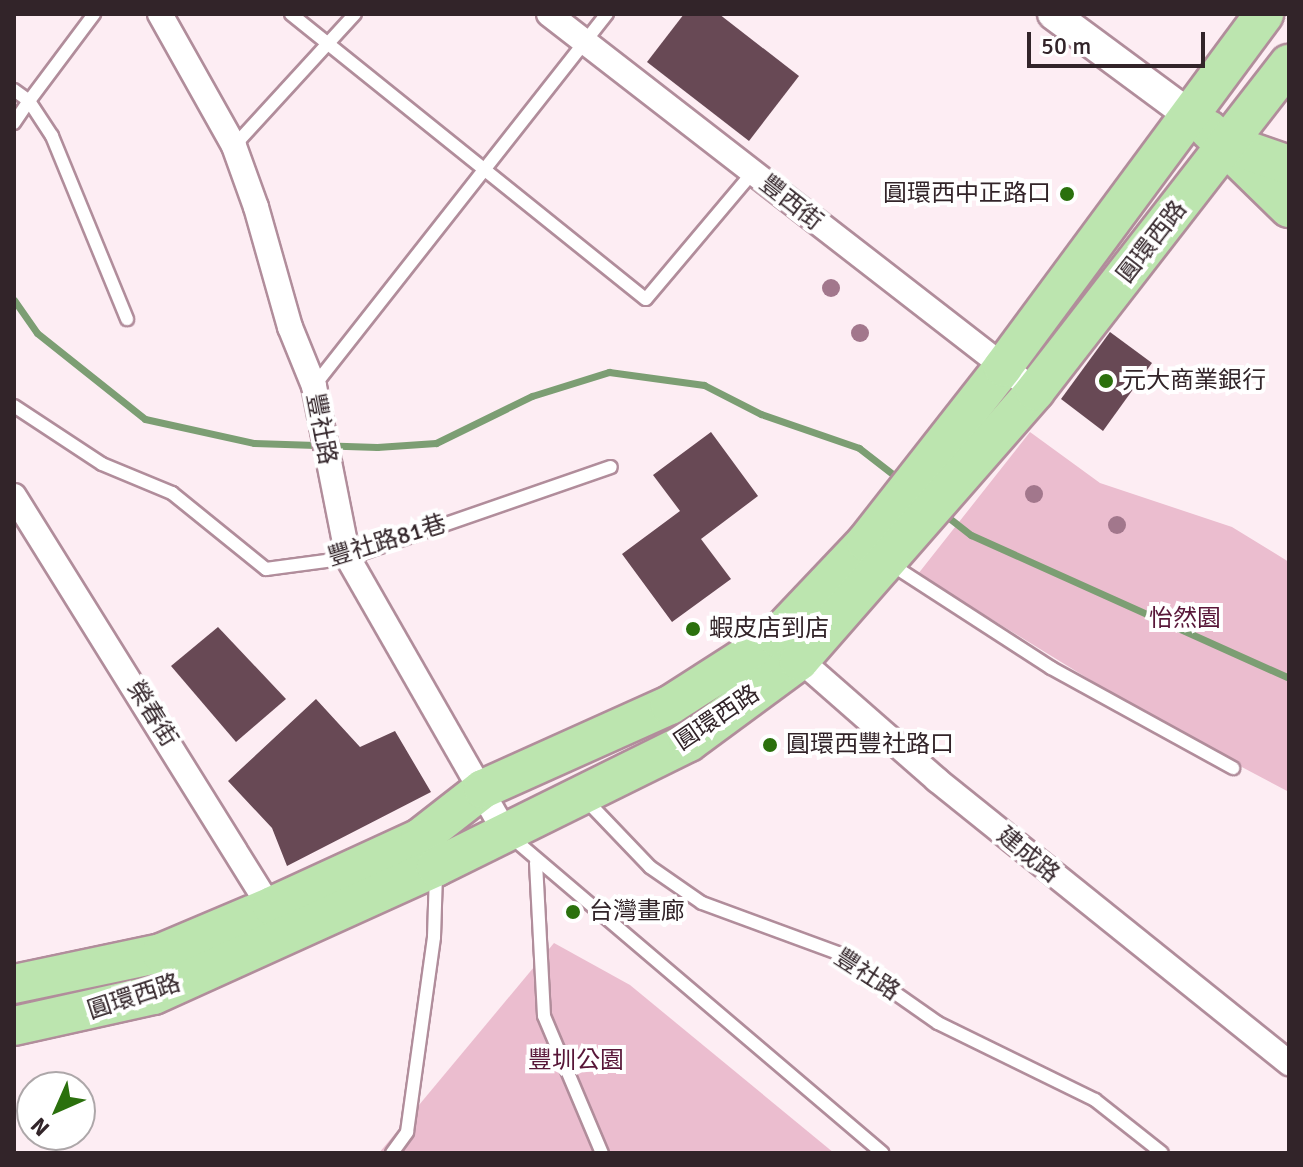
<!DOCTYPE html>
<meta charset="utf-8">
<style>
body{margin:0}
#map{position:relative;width:1303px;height:1167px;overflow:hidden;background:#fdedf3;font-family:Signika,"Noto Sans TC",sans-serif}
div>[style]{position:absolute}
.green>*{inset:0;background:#ebbdcf}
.stream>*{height:7px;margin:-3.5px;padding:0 3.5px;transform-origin:3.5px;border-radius:3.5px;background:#7c9e73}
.building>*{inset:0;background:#684955}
.roads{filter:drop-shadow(2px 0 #b18d9b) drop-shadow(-2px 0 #b18d9b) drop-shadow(0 2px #b18d9b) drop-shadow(0 -2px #b18d9b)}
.service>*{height:12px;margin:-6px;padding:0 6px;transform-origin:6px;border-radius:6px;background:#fff}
.minor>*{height:24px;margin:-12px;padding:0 12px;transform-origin:12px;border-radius:12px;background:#fff}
.tertiary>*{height:30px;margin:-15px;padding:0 15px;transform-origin:15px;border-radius:15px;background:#fff}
.primary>*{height:38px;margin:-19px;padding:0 19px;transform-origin:19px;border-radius:19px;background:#bce5af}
.trees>*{width:18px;height:18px;margin:-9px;border-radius:50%;background:#a2778c}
.dots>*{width:22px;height:22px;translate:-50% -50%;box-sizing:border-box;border:4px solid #fff;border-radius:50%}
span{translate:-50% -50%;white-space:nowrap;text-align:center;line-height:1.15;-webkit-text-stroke:8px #fff;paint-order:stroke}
.poi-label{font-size:24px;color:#322429}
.right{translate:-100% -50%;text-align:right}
.left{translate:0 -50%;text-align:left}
.street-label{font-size:24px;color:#322429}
.park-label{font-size:24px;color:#581638}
.frame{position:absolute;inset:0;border:16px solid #322429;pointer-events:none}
.north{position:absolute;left:16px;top:1071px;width:80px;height:80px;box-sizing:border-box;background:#fff;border:2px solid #ada7a9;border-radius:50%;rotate:225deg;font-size:22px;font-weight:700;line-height:32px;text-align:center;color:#322429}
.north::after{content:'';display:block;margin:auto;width:28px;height:36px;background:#2b700d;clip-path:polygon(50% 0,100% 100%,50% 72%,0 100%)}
.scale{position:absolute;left:1027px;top:32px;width:178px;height:36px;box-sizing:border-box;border:4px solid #322429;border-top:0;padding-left:10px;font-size:24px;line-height:28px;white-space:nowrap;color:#322429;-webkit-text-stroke:6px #fff;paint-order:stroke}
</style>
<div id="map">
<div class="green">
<div style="clip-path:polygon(1030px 432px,1100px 483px,1232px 527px,1289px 562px,1289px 792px,1170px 729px,918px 574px)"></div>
<div style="clip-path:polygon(554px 943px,630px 985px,834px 1153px,379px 1153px)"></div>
</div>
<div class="stream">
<div style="left:14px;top:300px;width:40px;rotate:55.1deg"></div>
<div style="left:37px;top:333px;width:138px;rotate:38.5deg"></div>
<div style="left:145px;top:419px;width:112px;rotate:12.4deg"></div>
<div style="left:254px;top:443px;width:123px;rotate:1.9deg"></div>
<div style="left:377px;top:447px;width:59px;rotate:-3.9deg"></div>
<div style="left:436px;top:443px;width:107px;rotate:-26.1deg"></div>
<div style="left:532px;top:396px;width:81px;rotate:-17.3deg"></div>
<div style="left:609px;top:372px;width:96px;rotate:7.8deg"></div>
<div style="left:704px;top:385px;width:64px;rotate:27deg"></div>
<div style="left:761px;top:414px;width:104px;rotate:19.1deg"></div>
<div style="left:859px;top:448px;width:51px;rotate:37.8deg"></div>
<div style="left:944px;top:514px;width:34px;rotate:38deg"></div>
<div style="left:971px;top:535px;width:349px;rotate:24.2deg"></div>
</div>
<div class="building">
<div style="clip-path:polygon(684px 14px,719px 14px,799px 76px,749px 141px,647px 62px)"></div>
<div style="clip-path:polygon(1110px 332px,1152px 363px,1103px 431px,1061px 399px)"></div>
<div style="clip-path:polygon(711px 432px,758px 496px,701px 539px,731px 579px,672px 622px,622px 554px,680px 511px,653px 475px)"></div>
<div style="clip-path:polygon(218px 627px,286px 699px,236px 742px,171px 666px)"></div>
<div style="clip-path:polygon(316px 699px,360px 747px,395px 731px,431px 792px,287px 866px,272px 828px,228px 781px)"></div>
</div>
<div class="roads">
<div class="service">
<div style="left:291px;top:14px;width:455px;rotate:38.8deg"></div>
<div style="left:646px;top:299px;width:165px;rotate:-49.9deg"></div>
<div style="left:14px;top:90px;width:19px;rotate:36deg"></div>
<div style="left:29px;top:101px;width:109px;rotate:-53.2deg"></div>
<div style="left:14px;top:123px;width:27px;rotate:-56deg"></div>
<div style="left:29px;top:101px;width:42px;rotate:56.7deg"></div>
<div style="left:52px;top:136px;width:198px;rotate:67.7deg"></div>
<div style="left:234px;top:146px;width:179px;rotate:-47.5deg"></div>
<div style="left:314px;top:386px;width:474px;rotate:-51.8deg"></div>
<div style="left:14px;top:406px;width:105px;rotate:33.4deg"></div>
<div style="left:102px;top:464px;width:76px;rotate:22.5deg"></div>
<div style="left:172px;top:493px;width:121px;rotate:39deg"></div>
<div style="left:266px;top:569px;width:83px;rotate:-7.6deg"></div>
<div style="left:348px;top:558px;width:278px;rotate:-19.1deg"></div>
<div style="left:889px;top:563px;width:193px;rotate:32.9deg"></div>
<div style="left:1051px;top:668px;width:208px;rotate:28.8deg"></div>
<div style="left:585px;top:799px;width:94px;rotate:46.3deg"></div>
<div style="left:650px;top:867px;width:63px;rotate:34.7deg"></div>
<div style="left:702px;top:903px;width:145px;rotate:20.2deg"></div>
<div style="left:838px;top:953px;width:122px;rotate:35deg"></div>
<div style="left:938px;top:1023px;width:175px;rotate:26.1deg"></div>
<div style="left:1095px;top:1100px;width:85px;rotate:38.3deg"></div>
<div style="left:510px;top:836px;width:489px;rotate:40.4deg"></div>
<div style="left:536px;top:863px;width:153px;rotate:87deg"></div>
<div style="left:544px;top:1016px;width:149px;rotate:67.1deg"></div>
<div style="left:392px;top:1153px;width:26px;rotate:-54deg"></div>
<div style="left:407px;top:1132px;width:197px;rotate:-82.1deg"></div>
<div style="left:434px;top:937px;width:62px;rotate:-88.2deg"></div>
</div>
<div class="minor">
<div style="left:160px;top:14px;width:151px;rotate:60.7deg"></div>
<div style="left:234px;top:146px;width:65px;rotate:70.2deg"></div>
<div style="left:256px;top:207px;width:125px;rotate:74.2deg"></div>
<div style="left:290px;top:327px;width:64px;rotate:67.9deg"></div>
<div style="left:314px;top:386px;width:175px;rotate:78.8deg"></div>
<div style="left:348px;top:558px;width:316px;rotate:60.2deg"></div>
<div style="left:549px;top:14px;width:615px;rotate:37.8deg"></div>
<div style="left:14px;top:496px;width:497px;rotate:58.1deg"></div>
<div style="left:791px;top:652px;width:194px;rotate:41.2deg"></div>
<div style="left:937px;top:780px;width:452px;rotate:38.8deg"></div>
</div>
<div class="tertiary">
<div style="left:1053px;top:14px;width:168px;rotate:36.5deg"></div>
</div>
<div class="primary">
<div style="left:1209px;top:130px;width:112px;rotate:44.3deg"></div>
<div style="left:1231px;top:145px;width:61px;rotate:19deg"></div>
<div style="left:14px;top:984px;width:150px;rotate:-11.9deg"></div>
<div style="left:161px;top:953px;width:121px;rotate:-22.9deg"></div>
<div style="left:272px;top:906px;width:163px;rotate:-24.7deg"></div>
<div style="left:420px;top:838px;width:80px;rotate:-37.9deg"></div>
<div style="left:483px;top:789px;width:205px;rotate:-24.2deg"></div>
<div style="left:670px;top:705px;width:126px;rotate:-32.7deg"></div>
<div style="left:776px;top:637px;width:131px;rotate:-46.5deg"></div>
<div style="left:866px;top:542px;width:222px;rotate:-51.9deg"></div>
<div style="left:1003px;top:367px;width:439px;rotate:-53.5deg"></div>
<div style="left:14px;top:1026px;width:143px;rotate:-12.5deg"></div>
<div style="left:154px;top:995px;width:310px;rotate:-24.4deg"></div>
<div style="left:436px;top:867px;width:282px;rotate:-26.3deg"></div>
<div style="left:689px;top:742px;width:137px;rotate:-36.4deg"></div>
<div style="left:799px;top:661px;width:359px;rotate:-48.8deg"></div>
<div style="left:1035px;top:391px;width:414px;rotate:-52.2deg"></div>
</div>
</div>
<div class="trees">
<div style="left:831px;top:288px"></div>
<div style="left:860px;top:333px"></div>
<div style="left:1034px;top:494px"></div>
<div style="left:1117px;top:525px"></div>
</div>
<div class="dots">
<div style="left:1067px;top:194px;background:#2b700d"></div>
<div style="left:1106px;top:381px;background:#2b700d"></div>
<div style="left:693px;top:629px;background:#2b700d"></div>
<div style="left:770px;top:745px;background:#2b700d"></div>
<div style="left:573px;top:912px;background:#2b700d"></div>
</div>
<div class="poi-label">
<span class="right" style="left:1051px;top:194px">圓環西中正路口</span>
<span class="left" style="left:1122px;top:381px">元大商業銀行</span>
<span class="left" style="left:709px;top:629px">蝦皮店到店</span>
<span class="left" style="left:786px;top:745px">圓環西豐社路口</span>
<span class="left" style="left:589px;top:912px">台灣畫廊</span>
</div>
<div class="street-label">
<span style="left:791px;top:203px;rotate:38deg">豐西街</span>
<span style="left:1152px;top:242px;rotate:-52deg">圓環西路</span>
<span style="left:321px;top:429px;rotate:79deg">豐社路</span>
<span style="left:387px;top:541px;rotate:-17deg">豐社路81巷</span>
<span style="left:152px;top:714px;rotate:58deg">榮春街</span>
<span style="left:717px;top:718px;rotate:-34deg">圓環西路</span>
<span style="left:1028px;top:855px;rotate:39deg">建成路</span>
<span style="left:867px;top:975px;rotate:33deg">豐社路</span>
<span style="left:134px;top:997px;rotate:-18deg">圓環西路</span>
</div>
<div class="park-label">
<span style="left:1185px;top:619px">怡然園</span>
<span style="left:576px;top:1061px">豐圳公園</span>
</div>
<div class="frame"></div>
<div class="north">N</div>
<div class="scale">50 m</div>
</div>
